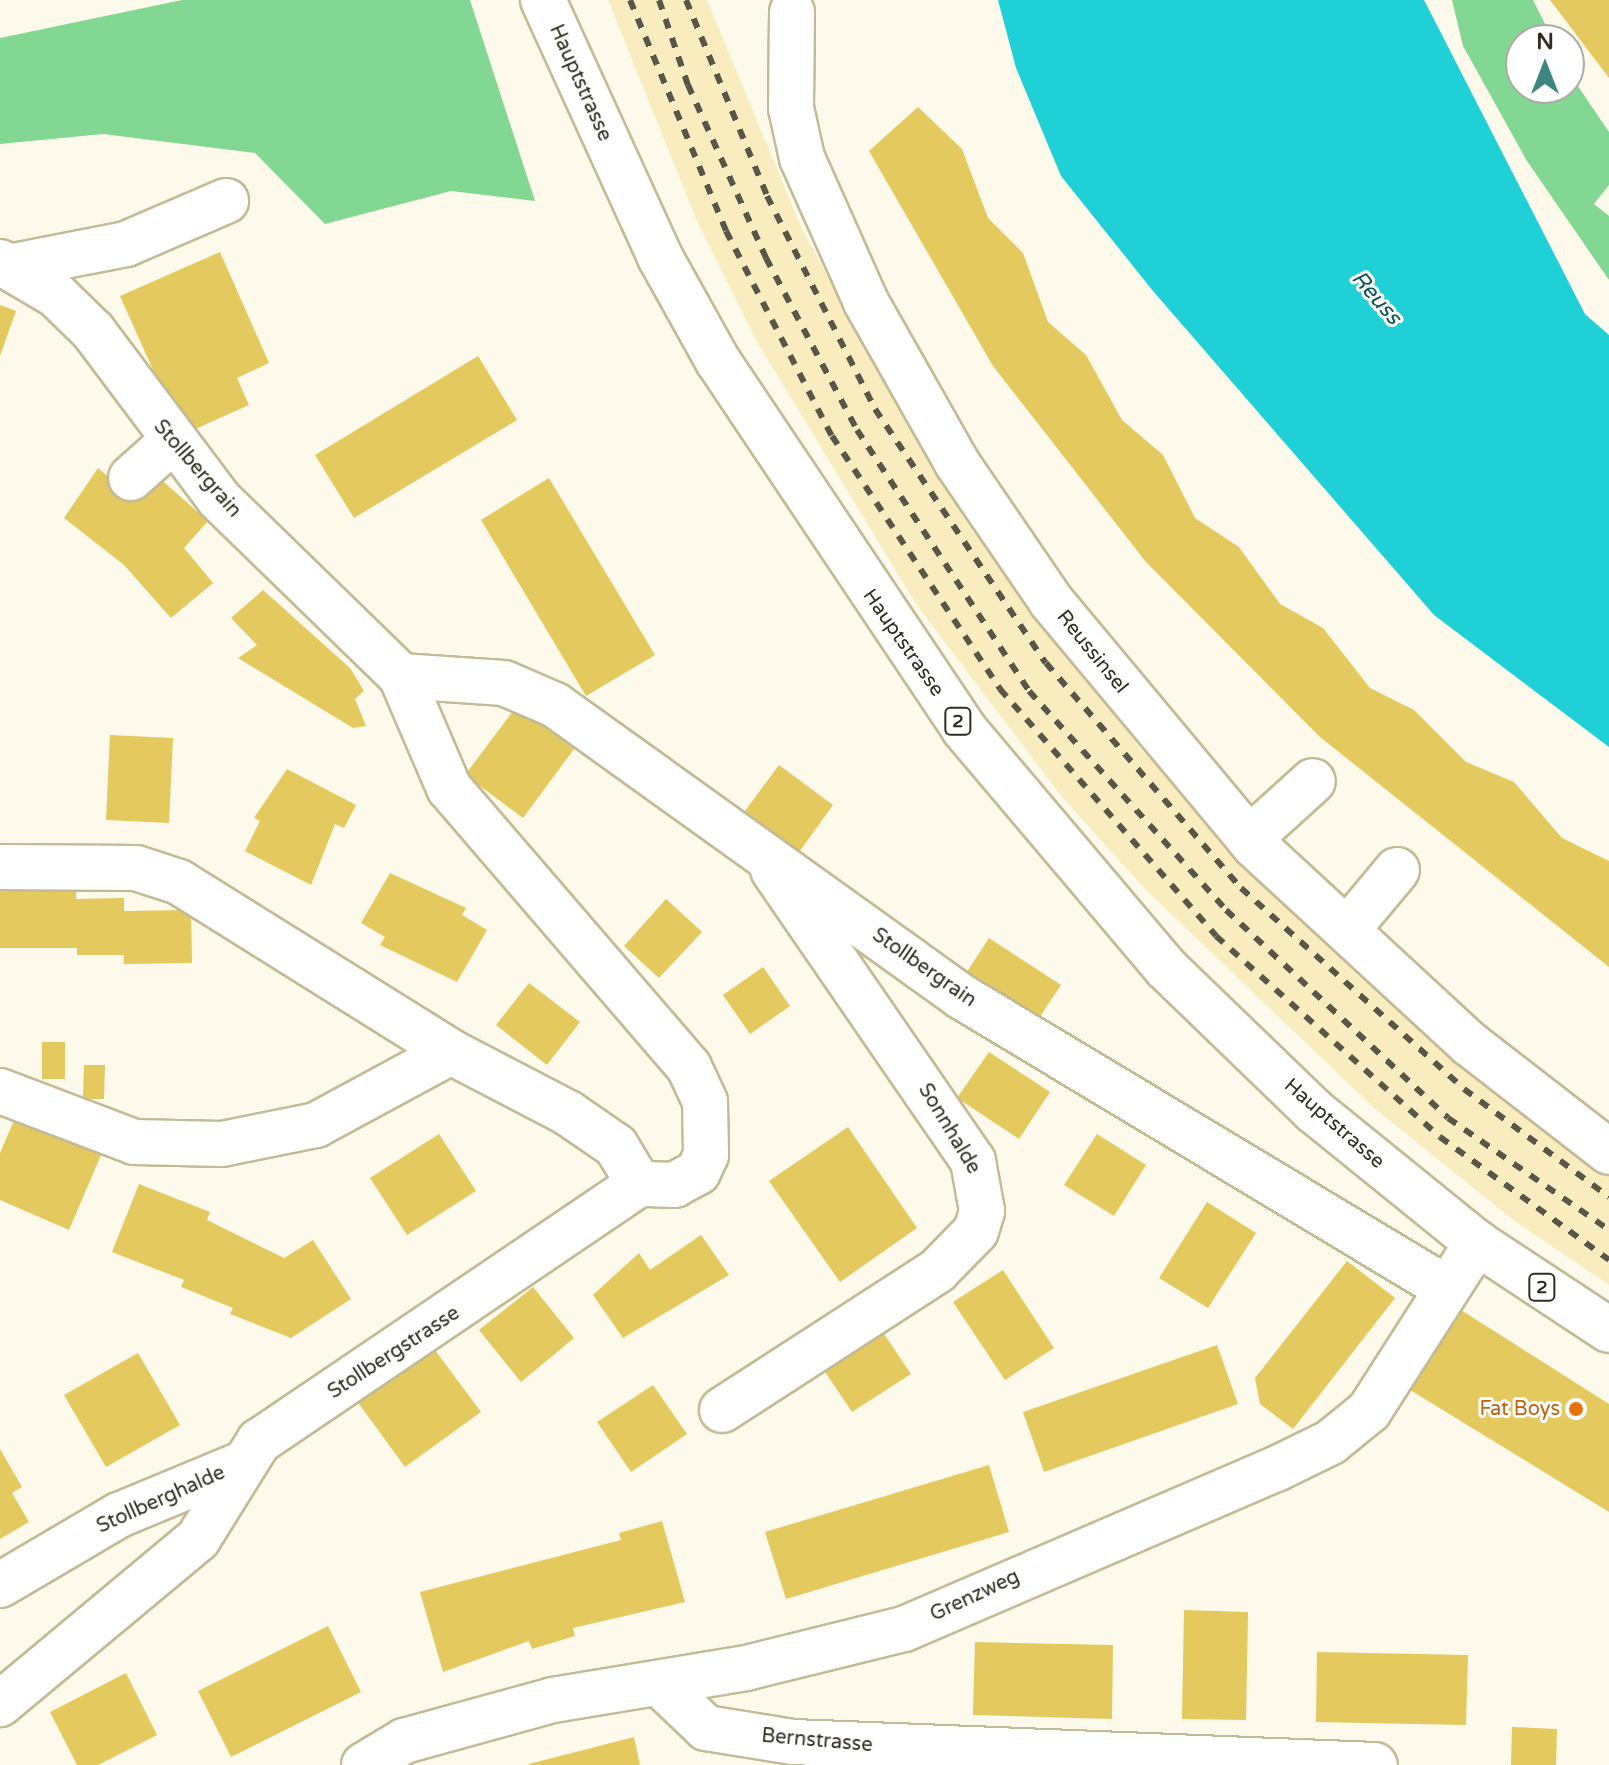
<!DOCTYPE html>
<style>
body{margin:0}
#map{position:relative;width:1609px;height:1765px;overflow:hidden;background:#fdfaeb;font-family:"Varela Round",sans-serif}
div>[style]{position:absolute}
.built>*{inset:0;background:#f9edc0}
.forest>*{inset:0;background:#82d892}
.water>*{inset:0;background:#1fd1d6}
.building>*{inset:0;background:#e4c95f}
.roads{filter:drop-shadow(2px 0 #c3ba96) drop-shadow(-2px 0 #c3ba96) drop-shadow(0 2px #c3ba96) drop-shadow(0 -2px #c3ba96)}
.minor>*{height:44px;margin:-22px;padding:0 22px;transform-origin:22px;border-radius:22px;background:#fff}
.major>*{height:44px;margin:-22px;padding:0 22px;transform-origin:22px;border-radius:22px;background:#fff}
.rail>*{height:6px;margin-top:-3px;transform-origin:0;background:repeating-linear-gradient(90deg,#595647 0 10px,transparent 0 20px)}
.dots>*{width:22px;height:22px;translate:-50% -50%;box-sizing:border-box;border:4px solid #fff;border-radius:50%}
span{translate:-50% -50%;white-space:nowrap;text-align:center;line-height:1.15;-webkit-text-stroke:6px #fff;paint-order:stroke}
.shield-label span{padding:2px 6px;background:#fff;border:2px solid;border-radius:6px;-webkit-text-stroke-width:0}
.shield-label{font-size:18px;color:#302c1e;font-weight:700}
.street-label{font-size:20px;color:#302c1e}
.food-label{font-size:20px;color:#c56008}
.right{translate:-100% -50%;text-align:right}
.water-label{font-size:22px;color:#105456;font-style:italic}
.north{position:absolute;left:1505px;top:24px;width:80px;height:80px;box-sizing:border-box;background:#fff;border:2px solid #acaba5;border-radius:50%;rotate:0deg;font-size:22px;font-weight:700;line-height:32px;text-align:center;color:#302c1e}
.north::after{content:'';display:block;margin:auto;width:28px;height:36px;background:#3e8682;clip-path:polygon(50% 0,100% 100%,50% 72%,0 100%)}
</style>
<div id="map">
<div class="built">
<div style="clip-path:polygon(608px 0,707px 0,802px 229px,902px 413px,1020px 592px,1139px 747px,1288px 910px,1450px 1051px,1609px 1169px,1609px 1285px,1512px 1219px,1374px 1108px,1142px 886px,1062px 797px,916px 604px,756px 340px,697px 221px)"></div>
</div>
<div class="forest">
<div style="clip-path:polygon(182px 0,470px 0,535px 201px,451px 191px,325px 224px,255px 153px,103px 134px,0 144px,0 38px)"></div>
<div style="clip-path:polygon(1452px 0,1533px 0,1553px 40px,1521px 40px,1521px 88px,1569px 88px,1569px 73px,1609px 132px,1609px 185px,1594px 204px,1609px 216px,1609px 280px,1527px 161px,1463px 46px)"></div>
</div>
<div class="water">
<div style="clip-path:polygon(998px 0,1424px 0,1585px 314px,1609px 335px,1609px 747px,1434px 615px,1153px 291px,1061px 176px,1016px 68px)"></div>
</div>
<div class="building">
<div style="clip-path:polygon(1550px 0,1609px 0,1609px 78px)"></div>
<div style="clip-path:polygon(918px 107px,962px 149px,988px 218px,1023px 253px,1048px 322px,1086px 355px,1122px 420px,1163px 455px,1195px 518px,1239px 547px,1280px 604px,1323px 628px,1370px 688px,1414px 710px,1466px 762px,1514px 782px,1562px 838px,1609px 861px,1609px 967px,1320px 737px,1146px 562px,993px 366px,869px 151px)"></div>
<div style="clip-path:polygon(220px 252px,269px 363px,237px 378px,249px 405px,182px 435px,120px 296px)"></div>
<div style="clip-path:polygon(0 305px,16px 311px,0 356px)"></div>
<div style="clip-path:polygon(478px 356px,517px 420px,354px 518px,315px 455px)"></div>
<div style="clip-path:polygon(98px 468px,133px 498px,156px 475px,208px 521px,184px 548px,213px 583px,171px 618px,124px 565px,64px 518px)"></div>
<div style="clip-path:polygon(549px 478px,655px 655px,586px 696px,481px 520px)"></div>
<div style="clip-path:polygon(263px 590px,350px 668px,364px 691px,355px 699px,366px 726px,353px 728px,238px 658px,257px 645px,231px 618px)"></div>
<div style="clip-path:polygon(516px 707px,574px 749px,523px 818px,465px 775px)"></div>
<div style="clip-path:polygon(110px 735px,173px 738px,169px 823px,106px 820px)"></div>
<div style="clip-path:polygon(779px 765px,833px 805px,797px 855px,742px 815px)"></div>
<div style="clip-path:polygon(287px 769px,356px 805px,344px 828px,335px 824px,311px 885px,245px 851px,260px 821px,254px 818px)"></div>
<div style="clip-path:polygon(390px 873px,466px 908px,462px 915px,487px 930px,457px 982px,380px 945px,385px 937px,361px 923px)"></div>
<div style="clip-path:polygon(76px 889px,76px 899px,124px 898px,124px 911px,191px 910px,192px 963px,124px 964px,124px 955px,77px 955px,77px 948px,0 948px,0 890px)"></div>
<div style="clip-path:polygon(666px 899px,702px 932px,659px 978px,624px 946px)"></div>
<div style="clip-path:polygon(989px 938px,1061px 985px,1033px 1027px,961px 981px)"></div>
<div style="clip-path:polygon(763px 967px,790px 1006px,750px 1034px,723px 995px)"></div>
<div style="clip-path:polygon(529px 983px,580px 1022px,547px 1065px,496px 1025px)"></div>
<div style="clip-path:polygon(42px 1042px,65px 1042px,65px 1079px,42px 1079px)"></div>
<div style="clip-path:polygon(989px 1052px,1050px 1092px,1019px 1139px,957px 1098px)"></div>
<div style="clip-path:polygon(84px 1065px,105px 1065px,104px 1099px,83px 1099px)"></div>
<div style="clip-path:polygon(15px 1118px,101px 1155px,69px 1230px,0 1200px,0 1153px)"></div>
<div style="clip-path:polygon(848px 1127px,917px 1228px,840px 1282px,769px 1181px)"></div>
<div style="clip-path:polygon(439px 1134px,476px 1191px,407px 1235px,370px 1178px)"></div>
<div style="clip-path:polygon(1097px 1134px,1146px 1165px,1114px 1216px,1064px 1185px)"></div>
<div style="clip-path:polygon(139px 1184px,210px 1212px,207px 1220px,284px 1258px,313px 1240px,351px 1299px,291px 1338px,230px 1314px,233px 1308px,181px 1287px,184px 1280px,112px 1252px)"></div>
<div style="clip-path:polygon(1207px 1202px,1256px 1233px,1208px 1308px,1159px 1278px)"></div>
<div style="clip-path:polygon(701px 1235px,729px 1275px,623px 1338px,593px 1295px,639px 1253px,650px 1270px)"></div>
<div style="clip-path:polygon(1347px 1261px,1395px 1298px,1293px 1429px,1260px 1404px,1255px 1378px)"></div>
<div style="clip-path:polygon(1003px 1270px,1054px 1348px,1005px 1380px,953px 1302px)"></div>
<div style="clip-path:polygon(533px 1287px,574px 1338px,521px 1382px,479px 1330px)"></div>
<div style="clip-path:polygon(1453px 1305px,1609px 1404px,1609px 1512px,1402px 1385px)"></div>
<div style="clip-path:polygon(876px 1322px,911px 1374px,852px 1412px,817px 1360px)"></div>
<div style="clip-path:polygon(429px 1342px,481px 1412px,405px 1467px,354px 1397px)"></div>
<div style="clip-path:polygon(1217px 1345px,1238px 1404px,1044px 1472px,1023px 1412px)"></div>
<div style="clip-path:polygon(138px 1353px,180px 1425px,106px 1467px,64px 1395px)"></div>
<div style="clip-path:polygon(653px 1385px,687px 1434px,631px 1472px,597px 1422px)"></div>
<div style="clip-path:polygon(0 1449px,22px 1487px,12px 1493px,29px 1522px,0 1539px)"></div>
<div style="clip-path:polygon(989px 1465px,1009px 1532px,786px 1599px,765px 1532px)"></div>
<div style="clip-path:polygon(662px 1521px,685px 1602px,573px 1628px,575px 1636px,532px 1649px,529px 1641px,443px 1672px,420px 1592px,621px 1540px,619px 1533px)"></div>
<div style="clip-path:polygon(1184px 1610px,1248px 1612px,1246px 1720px,1182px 1719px)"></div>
<div style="clip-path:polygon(328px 1626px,361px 1692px,231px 1757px,198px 1691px)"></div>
<div style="clip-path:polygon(975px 1642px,1113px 1645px,1112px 1719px,973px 1715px)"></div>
<div style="clip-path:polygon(1317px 1652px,1468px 1655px,1466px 1725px,1316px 1722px)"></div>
<div style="clip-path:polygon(126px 1673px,157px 1735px,98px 1765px,77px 1765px,50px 1712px)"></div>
<div style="clip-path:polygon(1512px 1727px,1557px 1729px,1556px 1765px,1511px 1765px)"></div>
<div style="clip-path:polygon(634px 1737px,640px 1765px,529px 1765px,529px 1764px)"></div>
</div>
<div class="roads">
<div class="minor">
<div style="left:792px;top:12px;width:96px;rotate:90.6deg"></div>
<div style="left:791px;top:108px;width:51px;rotate:77.6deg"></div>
<div style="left:802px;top:158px;width:158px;rotate:66deg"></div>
<div style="left:866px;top:302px;width:185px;rotate:60.5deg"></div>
<div style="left:957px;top:463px;width:167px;rotate:55.7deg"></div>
<div style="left:1051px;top:601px;width:317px;rotate:50.2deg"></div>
<div style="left:1254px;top:845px;width:294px;rotate:42.7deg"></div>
<div style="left:1470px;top:1044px;width:176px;rotate:37.8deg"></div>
<div style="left:0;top:262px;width:65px;rotate:30.5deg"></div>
<div style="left:56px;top:295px;width:52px;rotate:44.2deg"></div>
<div style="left:93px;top:331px;width:210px;rotate:53.1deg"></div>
<div style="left:219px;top:499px;width:254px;rotate:44.2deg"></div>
<div style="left:401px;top:676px;width:122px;rotate:66.8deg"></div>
<div style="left:449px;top:788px;width:368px;rotate:49.3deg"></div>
<div style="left:689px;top:1067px;width:38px;rotate:65deg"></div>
<div style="left:705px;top:1102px;width:53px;rotate:88.9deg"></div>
<div style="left:706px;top:1155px;width:19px;rotate:115deg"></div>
<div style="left:698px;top:1172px;width:26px;rotate:151deg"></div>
<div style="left:675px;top:1185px;width:36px;rotate:-178deg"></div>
<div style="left:13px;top:266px;width:115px;rotate:-11deg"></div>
<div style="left:126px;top:244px;width:109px;rotate:-23.3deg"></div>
<div style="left:131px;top:478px;width:52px;rotate:-41.9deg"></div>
<div style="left:401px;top:676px;width:103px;rotate:3.9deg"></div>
<div style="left:504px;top:683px;width:56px;rotate:23.3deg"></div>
<div style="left:555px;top:705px;width:501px;rotate:35.66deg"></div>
<div style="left:962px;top:997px;width:565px;rotate:31.02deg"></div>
<div style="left:1249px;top:839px;width:86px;rotate:-42.2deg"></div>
<div style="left:0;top:867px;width:136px;rotate:0.4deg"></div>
<div style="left:136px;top:868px;width:45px;rotate:18deg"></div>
<div style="left:179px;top:882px;width:321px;rotate:32deg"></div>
<div style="left:451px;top:1052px;width:132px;rotate:27.5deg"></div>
<div style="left:568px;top:1113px;width:58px;rotate:34.5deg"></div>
<div style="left:616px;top:1146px;width:44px;rotate:58.8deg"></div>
<div style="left:639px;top:1184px;width:459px;rotate:145.9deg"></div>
<div style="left:259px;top:1441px;width:115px;rotate:121.9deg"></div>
<div style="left:198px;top:1539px;width:258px;rotate:140.2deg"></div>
<div style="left:1347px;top:930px;width:78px;rotate:-50.2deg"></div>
<div style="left:0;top:1091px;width:143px;rotate:20.8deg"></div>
<div style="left:134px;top:1142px;width:88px;rotate:1.3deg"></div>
<div style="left:222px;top:1144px;width:96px;rotate:-11.4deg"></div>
<div style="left:316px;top:1125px;width:153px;rotate:-28.4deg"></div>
<div style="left:722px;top:1410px;width:257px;rotate:-32.9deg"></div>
<div style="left:938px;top:1270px;width:54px;rotate:-45.7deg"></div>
<div style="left:976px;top:1231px;width:21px;rotate:-73deg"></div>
<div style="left:982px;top:1211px;width:51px;rotate:-100.2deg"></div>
<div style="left:973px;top:1161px;width:353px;rotate:-124.5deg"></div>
<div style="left:0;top:1585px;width:138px;rotate:-30.5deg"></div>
<div style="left:119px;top:1515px;width:131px;rotate:-22.5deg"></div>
<div style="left:660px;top:1684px;width:64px;rotate:43.7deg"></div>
<div style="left:706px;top:1728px;width:88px;rotate:9.1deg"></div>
<div style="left:793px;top:1742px;width:582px;rotate:2.26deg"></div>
<div style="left:364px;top:1765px;width:47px;rotate:-31deg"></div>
<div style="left:404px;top:1741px;width:155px;rotate:-15.4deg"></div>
<div style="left:553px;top:1700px;width:196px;rotate:-9.4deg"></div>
<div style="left:746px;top:1668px;width:163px;rotate:-13.9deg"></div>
<div style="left:904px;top:1629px;width:405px;rotate:-23.3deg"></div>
<div style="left:1276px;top:1469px;width:61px;rotate:-26.1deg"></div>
<div style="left:1331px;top:1442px;width:49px;rotate:-39.2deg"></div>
<div style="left:1369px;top:1411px;width:200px;rotate:-57.3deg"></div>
</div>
<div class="major">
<div style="left:543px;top:0;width:282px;rotate:65.5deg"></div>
<div style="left:660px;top:257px;width:119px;rotate:60.9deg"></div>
<div style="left:718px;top:361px;width:443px;rotate:56.2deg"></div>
<div style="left:964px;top:729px;width:313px;rotate:49.8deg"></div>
<div style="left:1166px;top:968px;width:206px;rotate:44deg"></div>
<div style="left:1314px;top:1111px;width:210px;rotate:39deg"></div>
<div style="left:1477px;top:1243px;width:158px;rotate:33.4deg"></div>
</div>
</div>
<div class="rail">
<div style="left:630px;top:0;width:250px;rotate:67.4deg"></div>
<div style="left:726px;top:231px;width:231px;rotate:62.7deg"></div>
<div style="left:832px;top:436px;width:304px;rotate:56.4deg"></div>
<div style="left:1000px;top:689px;width:328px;rotate:48.8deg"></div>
<div style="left:1216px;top:936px;width:301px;rotate:41.9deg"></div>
<div style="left:1440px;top:1137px;width:209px;rotate:36deg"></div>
<div style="left:659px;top:0;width:90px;rotate:71.2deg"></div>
<div style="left:688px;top:85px;width:190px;rotate:65.7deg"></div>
<div style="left:766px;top:258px;width:195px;rotate:62.1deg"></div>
<div style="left:857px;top:430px;width:313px;rotate:56.6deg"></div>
<div style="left:1029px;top:691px;width:295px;rotate:48deg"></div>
<div style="left:1226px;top:910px;width:304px;rotate:43.1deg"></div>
<div style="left:1448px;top:1118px;width:196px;rotate:34.8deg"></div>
<div style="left:686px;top:0;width:212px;rotate:67.5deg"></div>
<div style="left:767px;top:196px;width:239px;rotate:63.1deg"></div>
<div style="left:875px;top:409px;width:306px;rotate:56.1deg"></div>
<div style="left:1046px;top:663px;width:298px;rotate:49.1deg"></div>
<div style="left:1241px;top:888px;width:300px;rotate:42deg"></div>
<div style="left:1464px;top:1089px;width:181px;rotate:36.7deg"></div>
</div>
<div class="dots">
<div style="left:1576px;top:1409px;background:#e8710a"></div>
</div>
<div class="shield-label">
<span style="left:958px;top:721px">2</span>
<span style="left:1542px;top:1287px">2</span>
</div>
<div class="street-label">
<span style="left:580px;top:83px;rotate:66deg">Hauptstrasse</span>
<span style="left:197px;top:469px;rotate:49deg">Stollbergrain</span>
<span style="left:903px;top:643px;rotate:55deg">Hauptstrasse</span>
<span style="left:1092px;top:652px;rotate:51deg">Reussinsel</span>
<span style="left:924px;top:968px;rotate:35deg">Stollbergrain</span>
<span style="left:1334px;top:1124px;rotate:41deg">Hauptstrasse</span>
<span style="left:949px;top:1129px;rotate:59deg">Sonnhalde</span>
<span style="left:394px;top:1353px;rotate:-33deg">Stollbergstrasse</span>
<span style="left:161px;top:1500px;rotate:-24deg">Stollberghalde</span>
<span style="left:975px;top:1596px;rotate:-25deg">Grenzweg</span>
<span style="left:817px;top:1741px;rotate:5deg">Bernstrasse</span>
</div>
<div class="food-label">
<span class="right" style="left:1560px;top:1409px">Fat Boys</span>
</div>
<div class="water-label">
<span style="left:1376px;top:298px;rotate:49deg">Reuss</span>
</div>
<div class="north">N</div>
</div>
